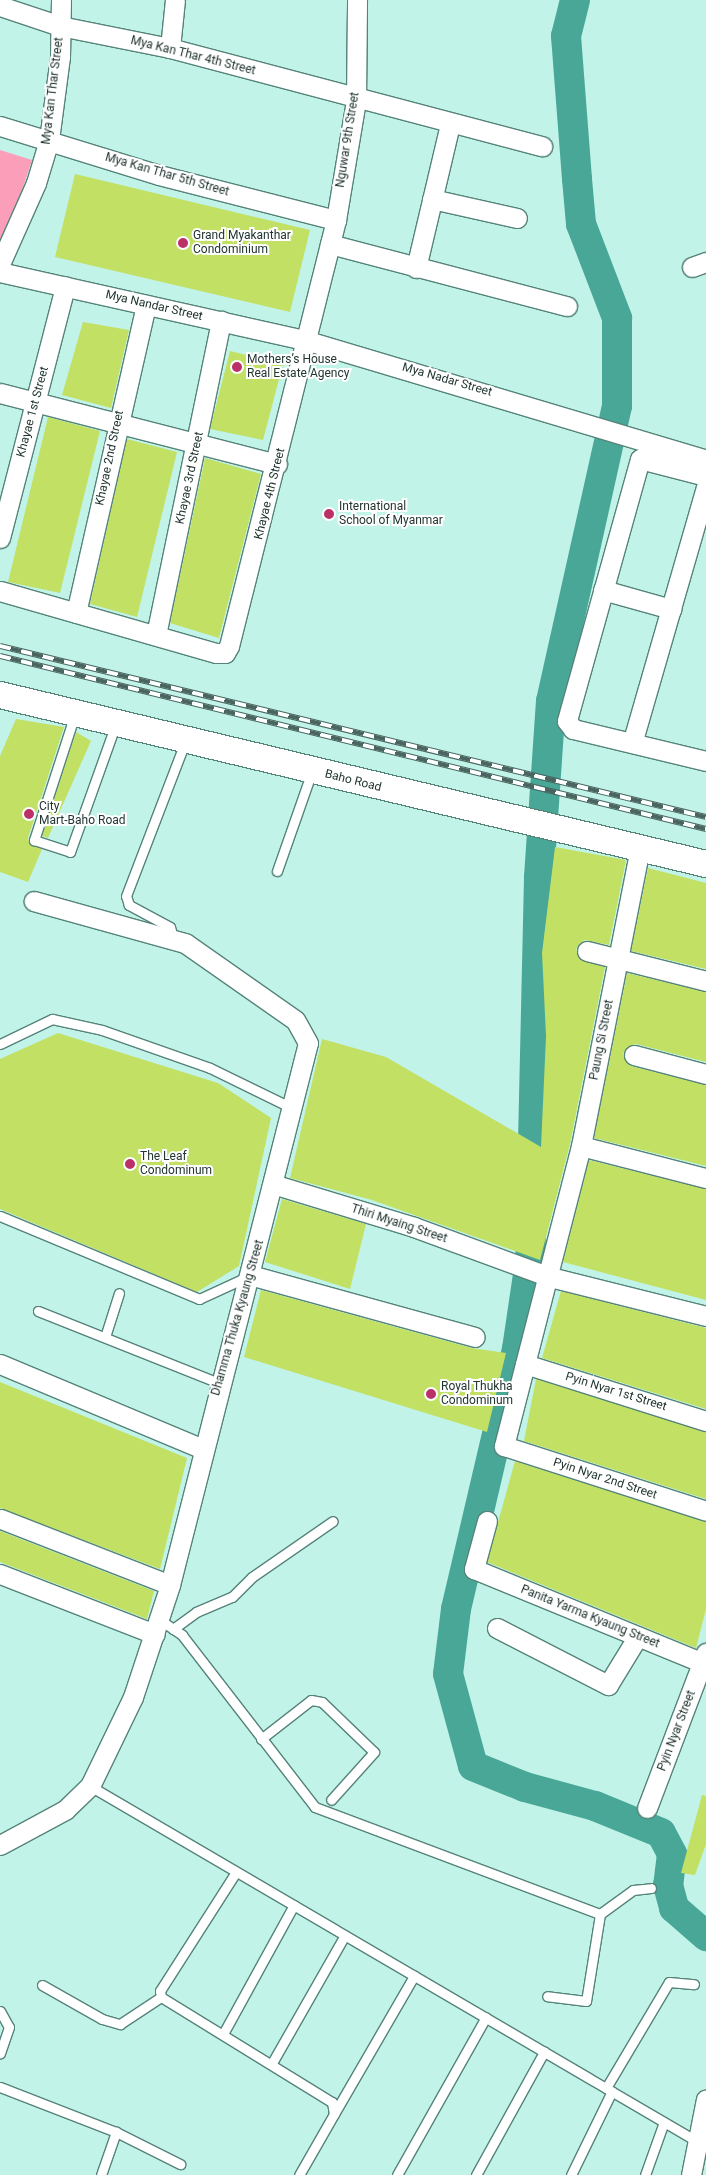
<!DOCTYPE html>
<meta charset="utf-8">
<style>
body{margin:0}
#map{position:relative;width:706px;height:2175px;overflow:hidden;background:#c2f3e9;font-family:Roboto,sans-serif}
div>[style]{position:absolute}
.green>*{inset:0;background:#fb9eb9}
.river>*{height:30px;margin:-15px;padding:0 15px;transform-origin:15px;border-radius:15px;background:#48a797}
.building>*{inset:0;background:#c1e064}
.roads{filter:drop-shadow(1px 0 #55837a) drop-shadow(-1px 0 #55837a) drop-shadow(0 1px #55837a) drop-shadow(0 -1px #55837a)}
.service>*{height:9px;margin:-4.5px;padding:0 4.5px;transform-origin:4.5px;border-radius:4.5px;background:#fff}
.minor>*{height:19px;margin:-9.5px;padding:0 9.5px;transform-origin:9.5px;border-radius:9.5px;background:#fff}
.secondary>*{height:26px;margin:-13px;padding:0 13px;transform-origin:13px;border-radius:13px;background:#fff}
.rail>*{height:5.5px;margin-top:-2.75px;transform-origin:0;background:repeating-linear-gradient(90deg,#fff 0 11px,#4a645f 0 22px);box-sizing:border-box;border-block:1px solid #4a645f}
.dots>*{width:14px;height:14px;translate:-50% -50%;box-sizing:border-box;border:2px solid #fff;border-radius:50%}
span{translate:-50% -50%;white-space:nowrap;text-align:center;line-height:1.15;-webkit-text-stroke:4px #fff;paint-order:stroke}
.street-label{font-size:12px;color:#223531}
.poi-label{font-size:12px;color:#223531}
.left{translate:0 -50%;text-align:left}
</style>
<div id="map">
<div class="green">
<div style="clip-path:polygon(0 150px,32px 160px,1px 255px,0 255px)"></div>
</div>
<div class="river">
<div style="left:575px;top:0;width:37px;rotate:104deg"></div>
<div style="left:566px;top:36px;width:143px;rotate:85.6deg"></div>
<div style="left:577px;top:179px;width:45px;rotate:84.9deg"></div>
<div style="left:581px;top:224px;width:101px;rotate:69deg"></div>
<div style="left:617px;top:318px;width:88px;rotate:90deg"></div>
<div style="left:617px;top:406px;width:302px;rotate:102.6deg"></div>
<div style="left:551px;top:701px;width:177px;rotate:93.9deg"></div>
<div style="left:539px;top:878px;width:383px;rotate:91.3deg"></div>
<div style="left:530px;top:1261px;width:89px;rotate:98.4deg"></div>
<div style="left:517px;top:1349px;width:267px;rotate:103.2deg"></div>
<div style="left:456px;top:1609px;width:65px;rotate:97deg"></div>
<div style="left:448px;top:1674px;width:95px;rotate:74.8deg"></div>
<div style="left:473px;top:1766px;width:56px;rotate:22deg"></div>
<div style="left:525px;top:1787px;width:73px;rotate:15.2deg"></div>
<div style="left:595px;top:1806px;width:71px;rotate:22.2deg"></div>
<div style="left:661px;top:1833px;width:24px;rotate:62deg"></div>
<div style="left:672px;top:1854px;width:31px;rotate:97deg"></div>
<div style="left:668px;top:1885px;width:24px;rotate:75deg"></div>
<div style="left:674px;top:1908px;width:43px;rotate:41.2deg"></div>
</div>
<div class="building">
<div style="clip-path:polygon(75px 174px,310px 230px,290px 312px,55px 257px)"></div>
<div style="clip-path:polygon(83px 322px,129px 330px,111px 408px,62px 395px)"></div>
<div style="clip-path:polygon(230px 351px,283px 364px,263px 440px,210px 429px)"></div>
<div style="clip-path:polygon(48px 417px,100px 431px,60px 593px,8px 582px)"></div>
<div style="clip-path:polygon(127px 439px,177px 452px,137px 617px,90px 604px)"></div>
<div style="clip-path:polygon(205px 458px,261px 474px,219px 638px,170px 623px)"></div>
<div style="clip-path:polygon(16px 719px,64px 727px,28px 838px,30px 844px,42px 849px,28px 882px,0 872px,0 756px)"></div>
<div style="clip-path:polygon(76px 732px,91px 741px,48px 838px,42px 836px)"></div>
<div style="clip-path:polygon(555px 847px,626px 860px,609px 945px,584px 940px,576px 949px,580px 959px,605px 967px,570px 1144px,540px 1260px,372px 1200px,290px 1178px,322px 1039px,386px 1057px,541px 1147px,546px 1036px,542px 953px)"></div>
<div style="clip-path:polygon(648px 868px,706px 883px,706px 969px,631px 951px)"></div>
<div style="clip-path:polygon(627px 973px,706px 992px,706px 1062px,636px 1044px,623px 1053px,631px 1066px,706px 1085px,706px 1166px,594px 1138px)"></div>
<div style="clip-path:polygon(58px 1033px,218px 1083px,271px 1118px,239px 1266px,197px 1292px,0 1209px,0 1059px)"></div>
<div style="clip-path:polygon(589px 1160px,706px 1189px,706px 1300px,563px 1262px)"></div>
<div style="clip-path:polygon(282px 1199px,366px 1224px,350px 1289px,265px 1262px)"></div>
<div style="clip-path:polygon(261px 1290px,472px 1348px,506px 1353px,487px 1432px,244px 1357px)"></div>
<div style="clip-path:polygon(561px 1291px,706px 1328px,706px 1409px,542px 1358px)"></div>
<div style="clip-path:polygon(536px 1379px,706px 1432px,706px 1499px,524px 1441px)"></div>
<div style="clip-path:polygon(0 1382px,187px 1458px,160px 1569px,0 1508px)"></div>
<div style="clip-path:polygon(515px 1461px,706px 1522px,706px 1609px,696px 1648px,487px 1562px)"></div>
<div style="clip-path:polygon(0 1531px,154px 1591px,147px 1619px,0 1562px)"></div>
<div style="clip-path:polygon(702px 1795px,706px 1796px,706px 1844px,695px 1875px,681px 1873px)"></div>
</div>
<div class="roads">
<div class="service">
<div style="left:75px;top:714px;width:133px;rotate:108deg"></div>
<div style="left:34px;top:840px;width:38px;rotate:18deg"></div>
<div style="left:70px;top:852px;width:134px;rotate:-70.3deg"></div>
<div style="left:277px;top:871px;width:106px;rotate:-70.7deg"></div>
<div style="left:173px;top:938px;width:11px;rotate:-105deg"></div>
<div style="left:170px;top:927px;width:47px;rotate:-151.8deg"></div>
<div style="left:129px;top:905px;width:9px;rotate:-108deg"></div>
<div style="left:126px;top:896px;width:165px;rotate:-69deg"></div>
<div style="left:0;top:1044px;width:58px;rotate:-25.7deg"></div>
<div style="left:52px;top:1019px;width:51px;rotate:12.4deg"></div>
<div style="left:102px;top:1030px;width:114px;rotate:19.4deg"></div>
<div style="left:210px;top:1068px;width:91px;rotate:26deg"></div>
<div style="left:0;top:1216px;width:216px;rotate:22.6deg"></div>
<div style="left:199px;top:1299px;width:53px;rotate:-24.6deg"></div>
<div style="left:38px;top:1311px;width:195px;rotate:21.7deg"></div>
<div style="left:105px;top:1337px;width:46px;rotate:-72.3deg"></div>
<div style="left:160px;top:1620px;width:27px;rotate:34deg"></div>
<div style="left:182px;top:1635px;width:217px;rotate:52.3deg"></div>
<div style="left:315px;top:1807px;width:304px;rotate:20.6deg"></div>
<div style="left:600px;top:1914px;width:88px;rotate:99.1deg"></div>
<div style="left:586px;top:2001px;width:39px;rotate:-173deg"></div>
<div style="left:173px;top:1629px;width:29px;rotate:-36deg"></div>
<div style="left:196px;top:1612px;width:39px;rotate:-23deg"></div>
<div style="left:232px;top:1597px;width:28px;rotate:-45deg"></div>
<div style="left:252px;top:1577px;width:98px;rotate:-34.7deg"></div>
<div style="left:261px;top:1739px;width:63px;rotate:-38deg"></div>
<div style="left:311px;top:1700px;width:11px;rotate:10deg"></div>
<div style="left:322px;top:1702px;width:72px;rotate:43.9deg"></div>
<div style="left:374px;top:1752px;width:64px;rotate:131.9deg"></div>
<div style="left:90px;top:1786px;width:705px;rotate:30.35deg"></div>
<div style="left:236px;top:1872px;width:141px;rotate:122.6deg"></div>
<div style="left:160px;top:1991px;width:6px;rotate:81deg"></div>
<div style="left:161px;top:1997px;width:201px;rotate:31.6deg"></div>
<div style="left:332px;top:2102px;width:12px;rotate:81deg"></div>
<div style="left:334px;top:2114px;width:70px;rotate:119.8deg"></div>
<div style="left:600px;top:1914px;width:41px;rotate:-36deg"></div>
<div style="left:633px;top:1890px;width:18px;rotate:-6deg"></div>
<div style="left:42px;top:1985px;width:69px;rotate:29.5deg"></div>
<div style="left:102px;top:2019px;width:19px;rotate:16deg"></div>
<div style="left:120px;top:2024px;width:49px;rotate:-33.4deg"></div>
<div style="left:0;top:2011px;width:18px;rotate:61deg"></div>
<div style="left:9px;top:2027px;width:28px;rotate:109deg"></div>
<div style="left:223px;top:2034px;width:147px;rotate:-61.2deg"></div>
<div style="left:272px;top:2063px;width:147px;rotate:-60.3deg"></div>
<div style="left:0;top:2087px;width:124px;rotate:21.2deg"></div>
<div style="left:116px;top:2132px;width:72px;rotate:26.6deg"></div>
<div style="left:606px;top:2088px;width:123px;rotate:-59.3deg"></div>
<div style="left:669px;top:1982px;width:25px;rotate:5deg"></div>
<div style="left:334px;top:2114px;width:160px;rotate:-59.9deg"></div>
<div style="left:101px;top:2175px;width:46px;rotate:-70.8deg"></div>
<div style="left:397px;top:2175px;width:181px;rotate:-60.6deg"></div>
<div style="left:476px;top:2175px;width:141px;rotate:-61.1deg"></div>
<div style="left:571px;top:2175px;width:93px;rotate:-64deg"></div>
<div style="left:645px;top:2175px;width:56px;rotate:-70.3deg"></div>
</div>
<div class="minor">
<div style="left:0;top:6px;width:63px;rotate:18.4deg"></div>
<div style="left:60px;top:26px;width:112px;rotate:11.3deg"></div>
<div style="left:170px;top:48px;width:385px;rotate:14.8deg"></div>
<div style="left:170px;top:48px;width:48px;rotate:-84.1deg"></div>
<div style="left:0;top:126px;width:166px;rotate:17.1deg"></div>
<div style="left:159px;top:175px;width:183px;rotate:14.3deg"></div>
<div style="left:432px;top:199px;width:87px;rotate:12.6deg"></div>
<div style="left:330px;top:244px;width:245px;rotate:14.7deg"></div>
<div style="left:0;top:264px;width:89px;rotate:-66deg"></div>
<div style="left:36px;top:183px;width:45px;rotate:-73.2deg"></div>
<div style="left:49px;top:140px;width:84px;rotate:-82.5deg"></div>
<div style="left:60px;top:57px;width:57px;rotate:-89deg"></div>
<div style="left:692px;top:267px;width:15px;rotate:-20deg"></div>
<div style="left:416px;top:268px;width:148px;rotate:-76.7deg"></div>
<div style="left:0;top:272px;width:316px;rotate:12.6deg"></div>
<div style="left:308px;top:341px;width:415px;rotate:16.6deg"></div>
<div style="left:0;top:393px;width:286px;rotate:14.4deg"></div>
<div style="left:706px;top:476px;width:68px;rotate:-165.6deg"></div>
<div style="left:640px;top:459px;width:272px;rotate:105.6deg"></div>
<div style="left:567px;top:721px;width:10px;rotate:53deg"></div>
<div style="left:573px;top:729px;width:137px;rotate:13.5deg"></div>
<div style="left:0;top:538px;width:260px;rotate:-75.5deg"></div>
<div style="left:603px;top:590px;width:71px;rotate:15.6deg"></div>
<div style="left:0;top:591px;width:225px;rotate:16deg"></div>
<div style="left:216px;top:653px;width:9px"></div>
<div style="left:225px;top:653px;width:8px;rotate:-60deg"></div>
<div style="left:229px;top:646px;width:439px;rotate:-75.9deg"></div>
<div style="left:336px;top:220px;width:122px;rotate:-80.5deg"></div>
<div style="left:356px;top:100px;width:100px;rotate:-89.4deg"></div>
<div style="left:76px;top:613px;width:316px;rotate:-77.2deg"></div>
<div style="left:156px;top:635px;width:321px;rotate:-78.3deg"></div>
<div style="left:633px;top:740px;width:263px;rotate:-73.9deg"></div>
<div style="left:640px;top:848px;width:304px;rotate:101.2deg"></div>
<div style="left:581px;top:1146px;width:310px;rotate:104.4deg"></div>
<div style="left:504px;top:1446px;width:212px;rotate:17.8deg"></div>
<div style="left:587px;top:951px;width:123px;rotate:14.1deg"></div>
<div style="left:634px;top:1055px;width:74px;rotate:14.8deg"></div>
<div style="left:581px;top:1146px;width:129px;rotate:14.4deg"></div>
<div style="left:276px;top:1185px;width:144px;rotate:16.9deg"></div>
<div style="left:414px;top:1227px;width:145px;rotate:20.2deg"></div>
<div style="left:550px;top:1277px;width:161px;rotate:14deg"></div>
<div style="left:250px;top:1275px;width:233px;rotate:15.4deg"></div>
<div style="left:0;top:1364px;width:220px;rotate:22.7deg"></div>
<div style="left:525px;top:1364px;width:190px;rotate:17.5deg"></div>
<div style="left:1px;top:1519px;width:181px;rotate:21.3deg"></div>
<div style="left:487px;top:1521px;width:50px;rotate:105.2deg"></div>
<div style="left:474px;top:1569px;width:251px;rotate:22.3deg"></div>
<div style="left:0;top:1574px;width:166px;rotate:21.2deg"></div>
<div style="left:497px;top:1628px;width:125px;rotate:27.2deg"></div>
<div style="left:608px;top:1685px;width:57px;rotate:-58.5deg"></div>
<div style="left:647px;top:1808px;width:166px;rotate:-69.2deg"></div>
<div style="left:0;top:1845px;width:74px;rotate:-28.3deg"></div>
<div style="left:65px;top:1810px;width:35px;rotate:-44deg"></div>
<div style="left:90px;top:1786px;width:99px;rotate:-64.2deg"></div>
<div style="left:133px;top:1697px;width:118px;rotate:-71.7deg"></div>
<div style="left:170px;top:1585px;width:559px;rotate:-75.72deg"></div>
<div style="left:308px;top:1043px;width:26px;rotate:-119deg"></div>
<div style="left:295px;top:1020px;width:134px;rotate:-145deg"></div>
<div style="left:185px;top:943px;width:157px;rotate:-164.5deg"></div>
<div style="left:691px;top:2175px;width:77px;rotate:-78.8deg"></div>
</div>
<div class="secondary">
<div style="left:0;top:695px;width:726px;rotate:13.46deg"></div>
</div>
</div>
<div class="rail">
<div style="left:0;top:646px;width:726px;rotate:13.62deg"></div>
<div style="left:0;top:656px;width:727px;rotate:13.77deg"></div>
</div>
<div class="dots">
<div style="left:183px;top:243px;background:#bb3067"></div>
<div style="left:237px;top:367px;background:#bb3067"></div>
<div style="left:329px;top:514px;background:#bb3067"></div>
<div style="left:29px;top:814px;background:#bb3067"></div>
<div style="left:130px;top:1164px;background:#bb3067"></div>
<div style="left:431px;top:1394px;background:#bb3067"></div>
</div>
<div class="street-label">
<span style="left:193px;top:56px;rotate:14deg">Mya Kan Thar 4th Street</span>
<span style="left:53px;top:91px;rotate:-83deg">Mya Kan Thar Street</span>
<span style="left:348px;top:140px;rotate:-81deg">Nguwar 9th Street</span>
<span style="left:167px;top:175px;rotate:16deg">Mya Kan Thar 5th Street</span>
<span style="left:154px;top:306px;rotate:13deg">Mya Nandar Street</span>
<span style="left:447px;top:380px;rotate:16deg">Mya Nadar Street</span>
<span style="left:33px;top:412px;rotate:-75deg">Khayae 1st Street</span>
<span style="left:110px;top:458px;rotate:-78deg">Khayae 2nd Street</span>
<span style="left:190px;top:478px;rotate:-78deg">Khayae 3rd Street</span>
<span style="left:270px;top:494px;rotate:-76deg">Khayae 4th Street</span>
<span style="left:353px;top:781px;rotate:14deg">Baho Road</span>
<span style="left:602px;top:1040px;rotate:-79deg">Paung Si Street</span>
<span style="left:399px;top:1224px;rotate:18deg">Thiri Myaing Street</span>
<span style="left:238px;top:1318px;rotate:-74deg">Dhamma Thuka Kyaung Street</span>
<span style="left:616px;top:1392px;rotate:17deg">Pyin Nyar 1st Street</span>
<span style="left:605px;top:1479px;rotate:18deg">Pyin Nyar 2nd Street</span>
<span style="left:590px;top:1617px;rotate:22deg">Panita Yarma Kyaung Street</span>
<span style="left:677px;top:1731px;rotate:-69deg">Pyin Nyar Street</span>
</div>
<div class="poi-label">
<span class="left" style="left:193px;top:243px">Grand Myakanthar<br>Condominium</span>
<span class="left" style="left:247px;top:367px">Mothers’s House<br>Real Estate Agency</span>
<span class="left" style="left:339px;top:514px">International<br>School of Myanmar</span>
<span class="left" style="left:39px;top:814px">City<br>Mart-Baho Road</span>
<span class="left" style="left:140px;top:1164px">The Leaf<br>Condominum</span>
<span class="left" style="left:441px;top:1394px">Royal Thukha<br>Condominum</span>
</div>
</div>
